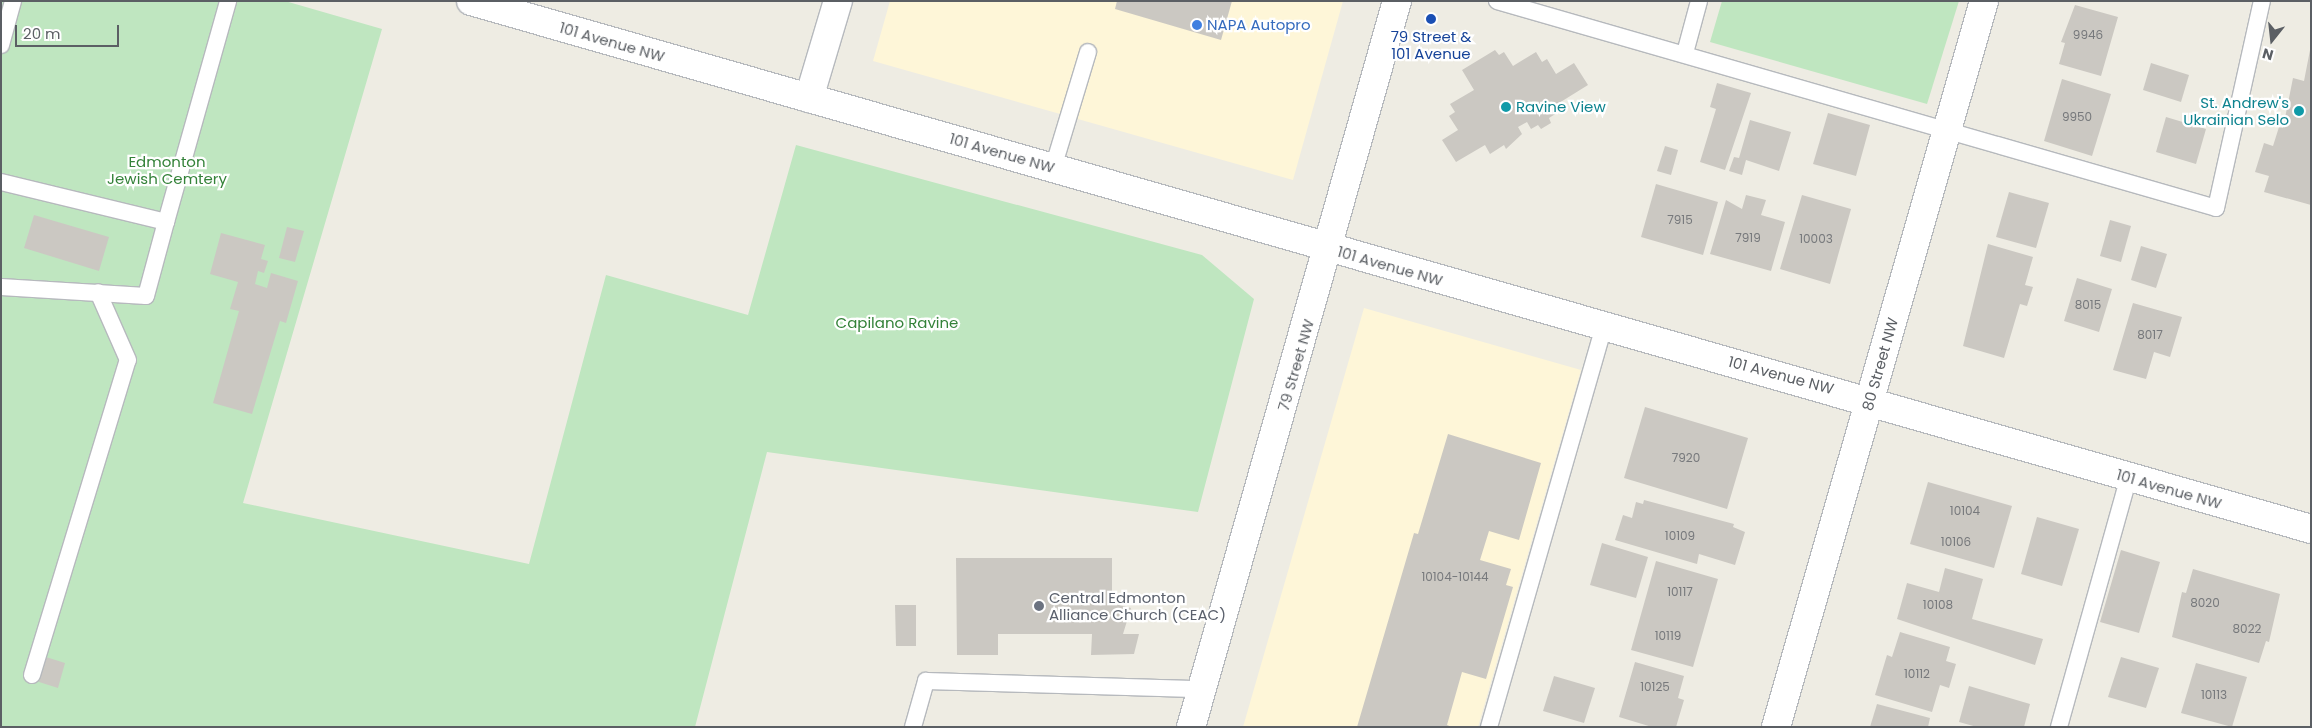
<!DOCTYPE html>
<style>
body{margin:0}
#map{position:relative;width:2312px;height:728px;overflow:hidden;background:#eeece3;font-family:Poppins,sans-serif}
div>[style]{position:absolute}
.commercial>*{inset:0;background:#fef6d8}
.green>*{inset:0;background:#bfe6c0}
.building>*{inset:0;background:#cbc8c2}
.roads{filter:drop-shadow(1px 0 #b6b9bd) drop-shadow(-1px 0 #b6b9bd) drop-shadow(0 1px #b6b9bd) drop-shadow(0 -1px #b6b9bd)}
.service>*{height:16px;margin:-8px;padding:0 8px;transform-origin:8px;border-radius:8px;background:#fff}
.minor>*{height:28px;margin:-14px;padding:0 14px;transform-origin:14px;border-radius:14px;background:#fff}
.tertiary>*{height:28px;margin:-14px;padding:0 14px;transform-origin:14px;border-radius:14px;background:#fff}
.dots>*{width:14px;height:14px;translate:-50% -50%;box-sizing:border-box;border:2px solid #fff;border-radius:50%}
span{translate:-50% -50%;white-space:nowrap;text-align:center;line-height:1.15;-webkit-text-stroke:4.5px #fff;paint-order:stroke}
.number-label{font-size:12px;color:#77797c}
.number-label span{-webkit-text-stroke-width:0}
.shop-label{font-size:15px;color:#366cbe}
.left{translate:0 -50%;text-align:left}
.transit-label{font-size:15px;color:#164399}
.street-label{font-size:15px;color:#5b5f64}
.culture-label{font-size:15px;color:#0d838f}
.right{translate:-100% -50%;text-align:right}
.park-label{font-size:15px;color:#348239}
.worship-label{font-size:15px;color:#5b616d}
.frame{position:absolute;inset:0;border:2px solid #5b5f64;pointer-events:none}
.north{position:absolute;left:2247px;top:15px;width:50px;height:50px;-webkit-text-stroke:4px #fff;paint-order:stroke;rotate:196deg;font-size:14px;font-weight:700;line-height:20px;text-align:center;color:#5b5f64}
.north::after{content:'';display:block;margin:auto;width:18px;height:22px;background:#5b5f64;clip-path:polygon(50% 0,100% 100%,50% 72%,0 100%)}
.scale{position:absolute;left:15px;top:25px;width:104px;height:22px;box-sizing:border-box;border:2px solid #5b5f64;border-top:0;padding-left:6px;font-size:15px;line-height:18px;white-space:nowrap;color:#5b5f64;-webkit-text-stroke:4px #fff;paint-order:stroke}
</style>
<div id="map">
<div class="commercial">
<div style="clip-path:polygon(890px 1px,1343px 1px,1293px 180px,873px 61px)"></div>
<div style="clip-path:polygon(1364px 308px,1581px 370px,1478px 727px,1243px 727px)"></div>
</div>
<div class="green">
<div style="clip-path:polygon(1px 1px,285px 1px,382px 29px,243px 503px,529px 564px,606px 275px,748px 315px,796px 145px,1202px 255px,1254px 299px,1198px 512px,767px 452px,695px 727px,1px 727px)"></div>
<div style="clip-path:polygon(1722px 1px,1959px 1px,1927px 104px,1710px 42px)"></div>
</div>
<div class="building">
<div style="clip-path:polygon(1117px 1px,1232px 1px,1221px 40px,1115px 9px)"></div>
<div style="clip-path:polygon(2075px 5px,2118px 17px,2101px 76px,2059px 64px,2065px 43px,2061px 42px)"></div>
<div style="clip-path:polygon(2311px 45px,2311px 205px,2264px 192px,2269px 176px,2255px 172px,2264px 143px,2273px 146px,2279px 127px,2283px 128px,2293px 78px,2304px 81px)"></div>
<div style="clip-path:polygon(1495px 50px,1499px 55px,1504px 52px,1513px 66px,1536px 52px,1542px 62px,1547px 59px,1556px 74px,1574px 63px,1588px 85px,1559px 103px,1563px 109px,1549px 118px,1551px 123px,1541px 129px,1538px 125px,1531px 129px,1527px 122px,1518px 127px,1522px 134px,1506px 149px,1504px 145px,1490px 154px,1485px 145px,1456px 162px,1442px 140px,1458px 130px,1449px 116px,1455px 112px,1450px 104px,1474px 90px,1462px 70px)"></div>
<div style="clip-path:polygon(2151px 63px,2189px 75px,2181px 102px,2143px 90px)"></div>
<div style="clip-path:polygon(2062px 79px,2111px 94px,2092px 156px,2044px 141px)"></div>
<div style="clip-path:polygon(1717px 83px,1751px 93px,1725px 170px,1700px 162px,1716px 109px,1710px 107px)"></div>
<div style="clip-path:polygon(1828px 113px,1870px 125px,1856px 176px,1813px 164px)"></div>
<div style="clip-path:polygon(2166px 117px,2206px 129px,2196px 164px,2156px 152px)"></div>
<div style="clip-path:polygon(1750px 120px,1791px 132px,1779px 171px,1746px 160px,1742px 175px,1729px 171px,1734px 157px,1739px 158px)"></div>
<div style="clip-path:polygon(1665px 146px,1678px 150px,1671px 175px,1657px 171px)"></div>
<div style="clip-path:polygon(1656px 184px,1718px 202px,1703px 255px,1641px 237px)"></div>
<div style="clip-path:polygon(2009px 192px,2049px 203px,2036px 248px,1996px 237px)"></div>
<div style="clip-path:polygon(1746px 195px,1766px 200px,1761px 215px,1785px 222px,1771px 271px,1710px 254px,1726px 200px,1742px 209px)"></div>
<div style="clip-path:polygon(1802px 195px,1851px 209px,1830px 284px,1780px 269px)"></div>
<div style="clip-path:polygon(34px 215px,109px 237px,99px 271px,24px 248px)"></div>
<div style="clip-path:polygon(2110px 220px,2131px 226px,2121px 262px,2100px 256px)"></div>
<div style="clip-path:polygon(287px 227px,304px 231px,295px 262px,279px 258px)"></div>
<div style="clip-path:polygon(221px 233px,265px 245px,261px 259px,268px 261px,264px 273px,258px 271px,255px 284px,267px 288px,271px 273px,298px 281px,286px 323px,280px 321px,252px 414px,213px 403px,239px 311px,230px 309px,238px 282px,210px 274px)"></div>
<div style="clip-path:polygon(1988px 244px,2033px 257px,2025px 285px,2033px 287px,2027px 306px,2020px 304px,2004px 358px,1963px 346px)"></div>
<div style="clip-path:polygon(2141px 246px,2167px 254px,2156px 288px,2131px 280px)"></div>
<div style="clip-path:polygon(2077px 278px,2112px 289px,2099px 332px,2064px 321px)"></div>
<div style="clip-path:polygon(2133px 303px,2182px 317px,2170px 357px,2154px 352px,2146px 379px,2113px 370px)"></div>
<div style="clip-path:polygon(1645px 407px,1748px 438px,1727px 509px,1624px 478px)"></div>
<div style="clip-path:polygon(1448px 434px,1541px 463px,1519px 540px,1489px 531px,1480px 560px,1511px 569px,1506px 585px,1513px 587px,1486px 679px,1462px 672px,1447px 725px,1452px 727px,1357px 727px,1414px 533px,1418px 534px)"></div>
<div style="clip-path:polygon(1928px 482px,2012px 506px,1994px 568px,1910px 544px)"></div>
<div style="clip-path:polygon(1644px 500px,1734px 524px,1733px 527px,1745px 532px,1735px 565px,1699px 554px,1697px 564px,1615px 540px,1623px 515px,1632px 518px,1636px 502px,1643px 504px)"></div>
<div style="clip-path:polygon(2037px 517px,2079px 529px,2062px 586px,2021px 574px)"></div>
<div style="clip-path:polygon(1602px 543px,1648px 557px,1636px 598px,1590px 585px)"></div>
<div style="clip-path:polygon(2121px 550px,2160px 562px,2139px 633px,2100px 622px)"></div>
<div style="clip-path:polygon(956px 558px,1112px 558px,1112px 603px,1131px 608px,1123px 634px,1139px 634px,1134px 654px,1091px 655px,1092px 634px,998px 634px,998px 655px,957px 655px)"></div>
<div style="clip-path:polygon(1656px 561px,1718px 579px,1693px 667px,1631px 650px)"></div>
<div style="clip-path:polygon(1945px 568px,1983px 579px,1972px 619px,2043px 639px,2035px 665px,1897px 619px,1907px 583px,1939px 592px)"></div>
<div style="clip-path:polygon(2193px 569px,2280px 594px,2269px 642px,2266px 641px,2259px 663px,2172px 637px,2182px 592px,2186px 593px)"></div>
<div style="clip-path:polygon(895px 605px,916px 605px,916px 646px,896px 646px)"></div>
<div style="clip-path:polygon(1900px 632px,1950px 647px,1946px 661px,1956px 664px,1949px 688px,1940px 685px,1932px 712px,1875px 695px,1887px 655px,1892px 657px)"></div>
<div style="clip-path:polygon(46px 657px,65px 663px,58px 688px,39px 682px)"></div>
<div style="clip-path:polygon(2121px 657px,2159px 668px,2146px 708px,2108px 697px)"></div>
<div style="clip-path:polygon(1635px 662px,1684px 676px,1678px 698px,1684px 700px,1676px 727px,1652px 727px,1619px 717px)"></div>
<div style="clip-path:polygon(2196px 663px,2247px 677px,2232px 727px,2181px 713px)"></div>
<div style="clip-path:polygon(1554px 676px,1595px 688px,1584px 723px,1543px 711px)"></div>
<div style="clip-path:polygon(1969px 686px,2030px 704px,2024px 727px,1977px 727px,1959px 722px)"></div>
<div style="clip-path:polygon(1877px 704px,1930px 718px,1928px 727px,1870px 727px)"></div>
</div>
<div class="roads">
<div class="service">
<div style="left:1497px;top:1px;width:748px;rotate:16.06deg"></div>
<div style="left:2216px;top:208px;width:212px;rotate:-77.5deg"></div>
<div style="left:1px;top:45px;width:46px;rotate:-74.7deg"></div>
<div style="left:1685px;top:53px;width:54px;rotate:-74.9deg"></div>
<div style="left:1053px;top:168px;width:121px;rotate:-73.2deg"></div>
<div style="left:1px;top:182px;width:170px;rotate:13.6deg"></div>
<div style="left:166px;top:222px;width:230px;rotate:-74.3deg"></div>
<div style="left:1px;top:287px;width:145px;rotate:3.6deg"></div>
<div style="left:146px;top:296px;width:77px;rotate:-74.9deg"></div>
<div style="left:32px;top:675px;width:329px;rotate:-73.1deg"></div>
<div style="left:128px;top:360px;width:74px;rotate:-113.8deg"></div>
<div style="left:913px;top:727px;width:48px;rotate:-74.2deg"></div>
<div style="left:926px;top:681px;width:276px;rotate:1.7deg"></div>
<div style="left:1489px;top:727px;width:416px;rotate:-74deg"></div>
<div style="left:2059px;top:727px;width:260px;rotate:-74.4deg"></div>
</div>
<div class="minor">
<div style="left:809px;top:98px;width:101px;rotate:-73.4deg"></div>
<div style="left:1776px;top:727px;width:755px;rotate:-74.01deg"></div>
</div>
<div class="tertiary">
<div style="left:471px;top:1px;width:1914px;rotate:16.01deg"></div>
<div style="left:1191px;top:727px;width:755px;rotate:-74.16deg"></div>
</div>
</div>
<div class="dots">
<div style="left:1431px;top:19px;background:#1a4fb4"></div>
<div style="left:1197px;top:25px;background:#3f7fe0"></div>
<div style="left:1506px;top:107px;background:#0f9aa8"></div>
<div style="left:2299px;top:111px;background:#0f9aa8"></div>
<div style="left:1039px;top:606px;background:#6b7280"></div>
</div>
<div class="number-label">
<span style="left:2088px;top:35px">9946</span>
<span style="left:2077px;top:117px">9950</span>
<span style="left:1680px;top:220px">7915</span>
<span style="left:1748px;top:238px">7919</span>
<span style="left:1816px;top:239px">10003</span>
<span style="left:2088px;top:305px">8015</span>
<span style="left:2150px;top:335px">8017</span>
<span style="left:1686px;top:458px">7920</span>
<span style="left:1965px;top:511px">10104</span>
<span style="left:1680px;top:536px">10109</span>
<span style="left:1956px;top:542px">10106</span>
<span style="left:1455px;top:577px">10104-10144</span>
<span style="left:1680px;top:592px">10117</span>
<span style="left:2205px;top:603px">8020</span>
<span style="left:1938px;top:605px">10108</span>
<span style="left:2247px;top:629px">8022</span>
<span style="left:1668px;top:636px">10119</span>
<span style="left:1917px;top:674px">10112</span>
<span style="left:1655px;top:687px">10125</span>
<span style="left:2214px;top:695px">10113</span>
</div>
<div class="shop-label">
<span class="left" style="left:1207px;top:25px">NAPA Autopro</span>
</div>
<div class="transit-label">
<span style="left:1431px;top:45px">79 Street &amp;<br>101 Avenue</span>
</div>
<div class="street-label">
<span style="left:612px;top:42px;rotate:16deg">101 Avenue NW</span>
<span style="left:1002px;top:153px;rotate:16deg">101 Avenue NW</span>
<span style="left:1390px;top:266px;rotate:16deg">101 Avenue NW</span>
<span style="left:1880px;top:364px;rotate:-74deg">80 Street NW</span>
<span style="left:1296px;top:365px;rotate:-74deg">79 Street NW</span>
<span style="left:1781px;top:375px;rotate:15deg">101 Avenue NW</span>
<span style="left:2169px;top:489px;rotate:16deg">101 Avenue NW</span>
</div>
<div class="culture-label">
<span class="right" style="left:2289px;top:111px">St. Andrew's<br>Ukrainian Selo</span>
<span class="left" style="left:1516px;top:107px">Ravine View</span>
</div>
<div class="park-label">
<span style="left:167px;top:170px">Edmonton<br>Jewish Cemtery</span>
<span style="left:897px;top:323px">Capilano Ravine</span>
</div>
<div class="worship-label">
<span class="left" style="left:1049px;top:606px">Central Edmonton<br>Alliance Church (CEAC)</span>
</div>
<div class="frame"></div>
<div class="north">N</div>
<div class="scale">20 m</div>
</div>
